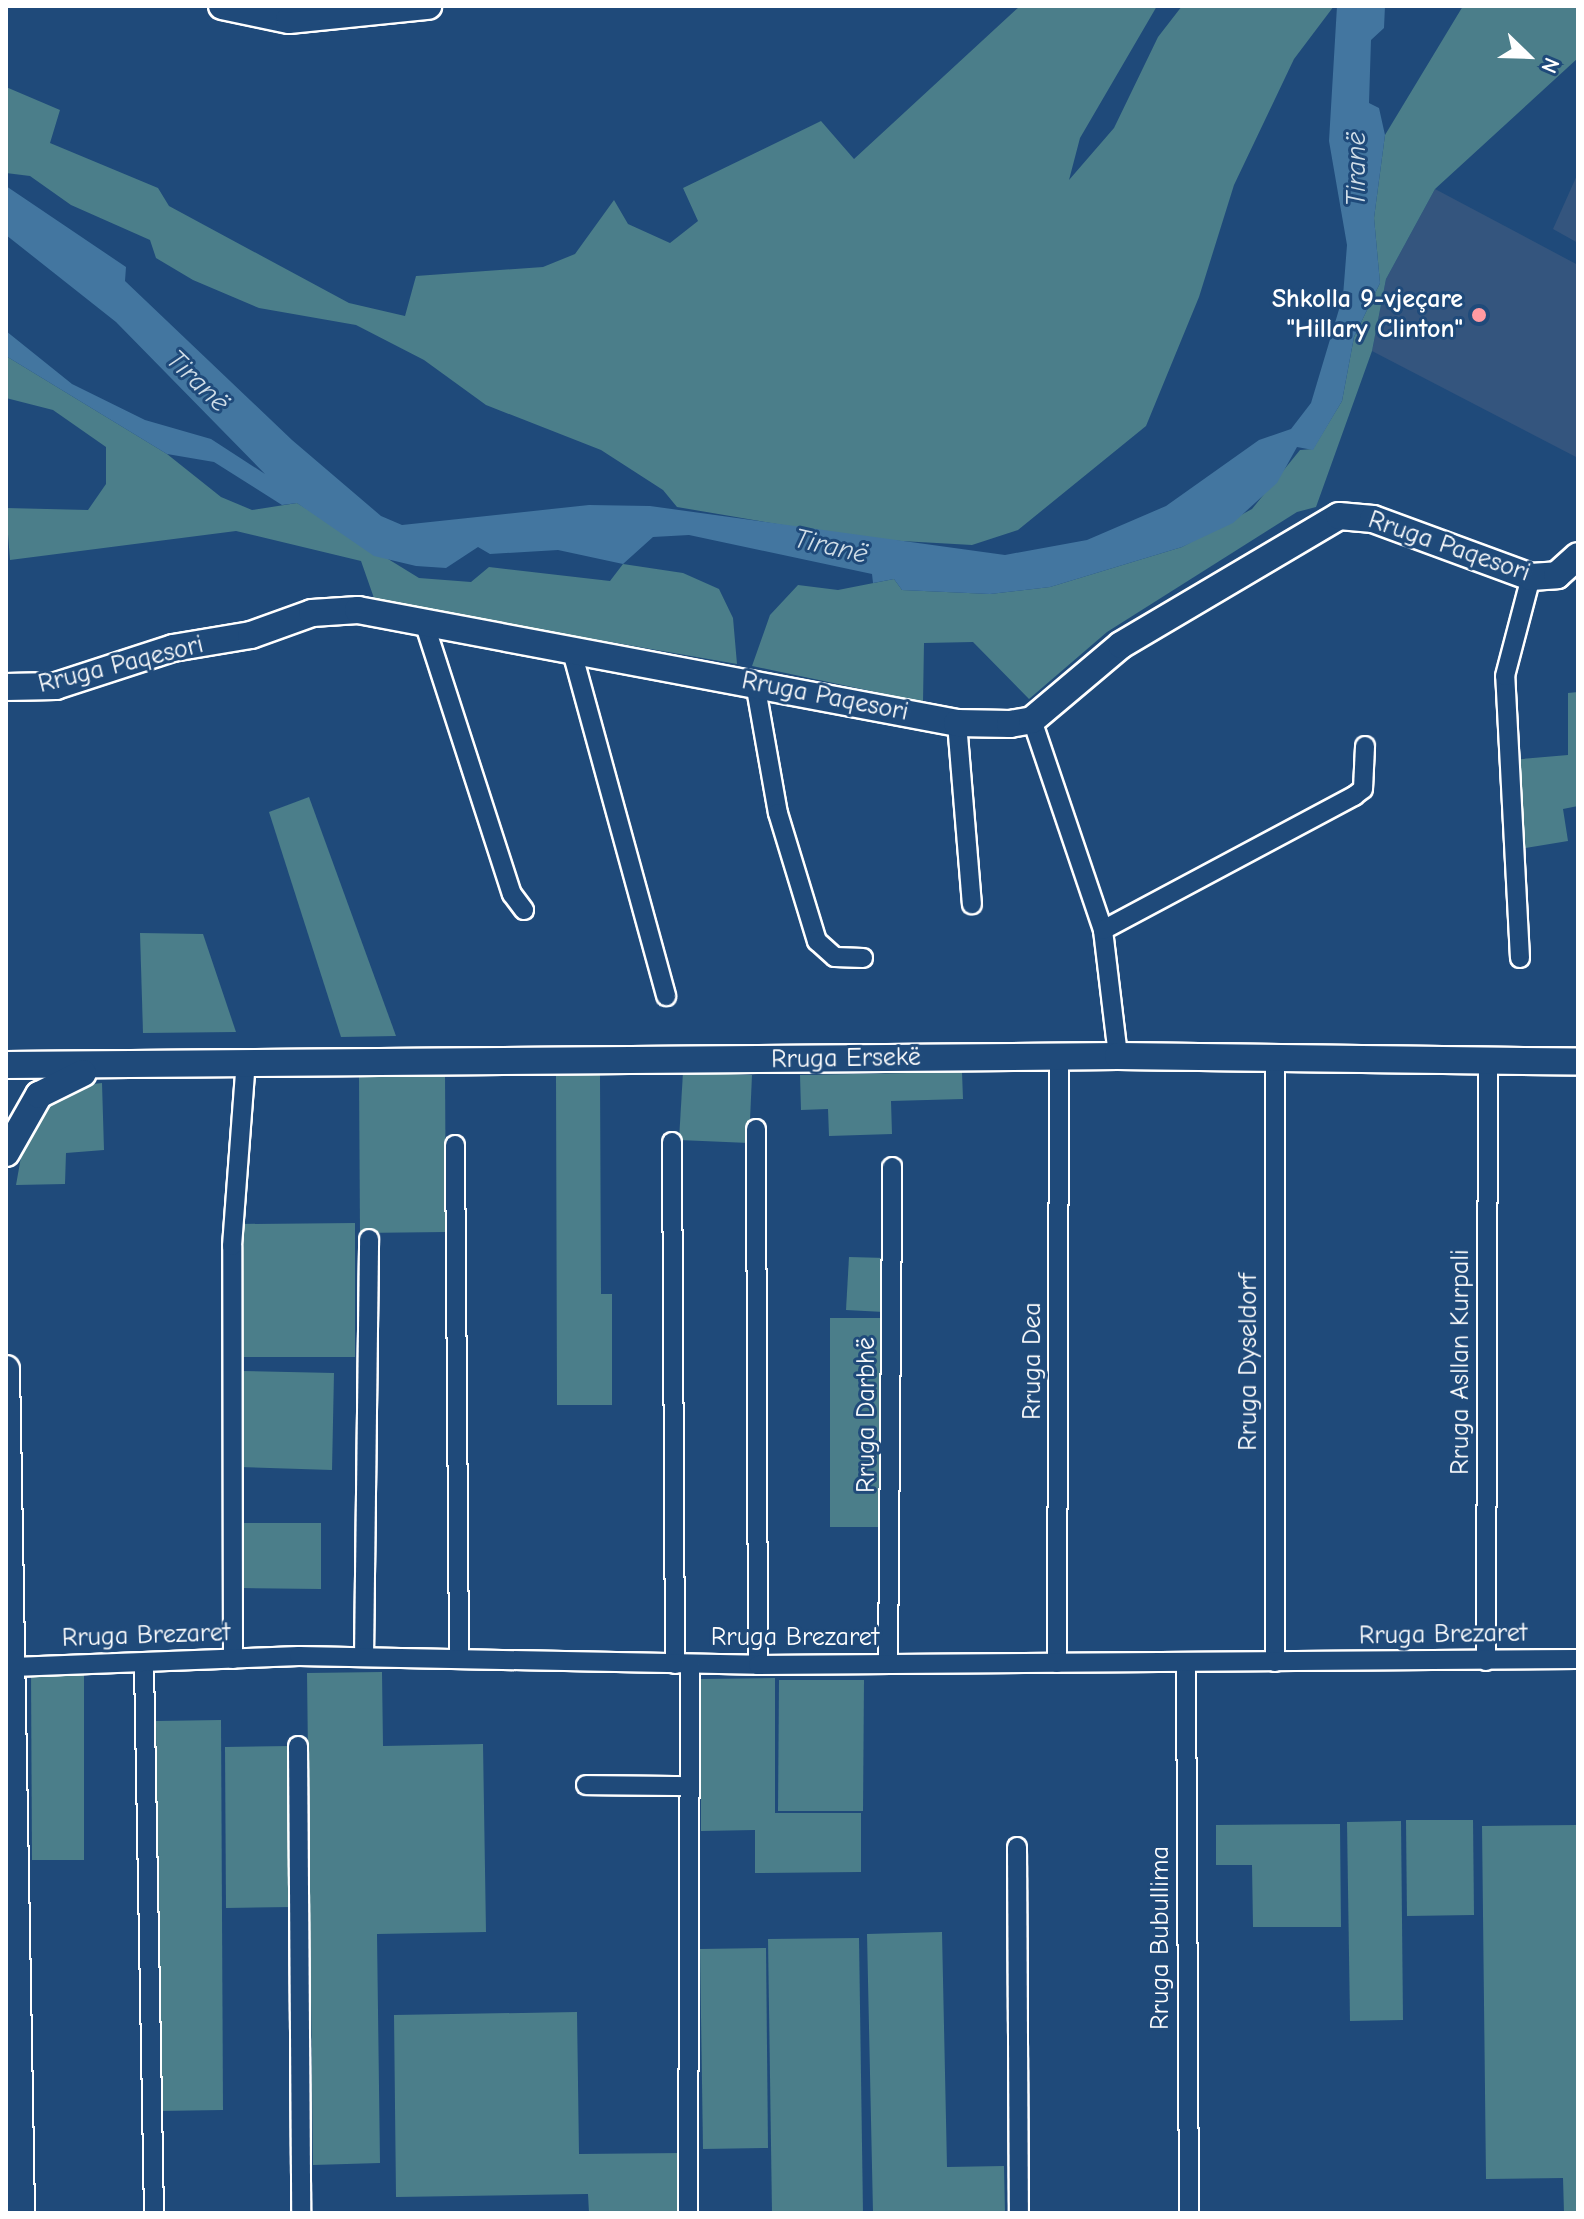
<!DOCTYPE html>
<meta charset="utf-8">
<style>
body{margin:0}
#map{position:relative;width:1584px;height:2219px;overflow:hidden;background:#1f4a7a;font-family:"Comic Neue",sans-serif}
div>[style]{position:absolute}
.built>*{inset:0;background:#34557e}
.green>*{inset:0;background:#4b7e8a}
.water>*{inset:0;background:#4376a0}
.roads{filter:drop-shadow(2px 0 #fff) drop-shadow(-2px 0 #fff) drop-shadow(0 2px #fff) drop-shadow(0 -2px #fff)}
.street>*{height:18px;margin:-9px;padding:0 9px;transform-origin:9px;border-radius:9px;background:#1f4a7a}
.secondary>*{height:26px;margin:-13px;padding:0 13px;transform-origin:13px;border-radius:13px;background:#1f4a7a}
.dots>*{width:22px;height:22px;translate:-50% -50%;box-sizing:border-box;border:4px solid #1f4a7a;border-radius:50%}
span{translate:-50% -50%;white-space:nowrap;text-align:center;line-height:1.15;-webkit-text-stroke:6px #1f4a7a;paint-order:stroke}
.poi-label{font-size:26px;color:#fff;font-weight:700}
.right{translate:-100% -50%;text-align:right}
.street-label{font-size:26px;color:#fff}
.water-label{font-size:28px;color:#d0dde7;font-style:italic}
.frame{position:absolute;inset:0;border:8px solid #fff;pointer-events:none}
.north{position:absolute;left:1488px;top:16px;width:80px;height:80px;-webkit-text-stroke:6px #1f4a7a;paint-order:stroke;rotate:113deg;font-size:22px;font-weight:700;line-height:32px;text-align:center;color:#fff}
.north::after{content:'';display:block;margin:auto;width:28px;height:36px;background:#fff;clip-path:polygon(50% 0,100% 100%,50% 72%,0 100%)}
</style>
<div id="map">
<div class="built">
<div style="clip-path:polygon(1578px 173px,1578px 243px,1553px 229px)"></div>
<div style="clip-path:polygon(1435px 189px,1578px 265px,1578px 458px,1372px 351px,1386px 279px)"></div>
</div>
<div class="green">
<div style="clip-path:polygon(1020px 6px,1157px 6px,1080px 138px,1069px 180px,1114px 128px,1158px 37px,1182px 6px,1334px 6px,1294px 59px,1234px 185px,1199px 297px,1146px 426px,1018px 530px,972px 545px,866px 539px,677px 507px,663px 490px,601px 450px,486px 405px,424px 360px,356px 325px,259px 308px,193px 280px,156px 258px,150px 240px,71px 205px,30px 176px,6px 173px,6px 87px,60px 110px,50px 143px,158px 188px,169px 206px,349px 303px,405px 316px,416px 276px,543px 267px,575px 254px,614px 200px,628px 224px,670px 243px,698px 221px,683px 188px,821px 121px,854px 159px)"></div>
<div style="clip-path:polygon(1463px 6px,1578px 6px,1578px 58px,1435px 189px,1386px 279px,1372px 351px,1316px 507px,1297px 512px,1107px 632px,1029px 699px,973px 642px,924px 643px,923px 702px,752px 666px,770px 615px,798px 585px,838px 590px,894px 579px,902px 590px,990px 594px,1050px 587px,1182px 547px,1252px 509px,1300px 450px,1313px 449px,1342px 401px,1354px 337px,1380px 283px,1374px 218px,1385px 135px)"></div>
<div style="clip-path:polygon(6px 356px,167px 454px,221px 497px,252px 510px,297px 503px,419px 578px,471px 582px,489px 567px,610px 581px,623px 564px,683px 573px,719px 589px,733px 618px,737px 664px,375px 601px,361px 561px,236px 531px,10px 560px,6px 508px,88px 510px,106px 484px,106px 447px,53px 410px,6px 398px)"></div>
<div style="clip-path:polygon(1578px 692px,1578px 806px,1563px 809px,1568px 841px,1519px 849px,1511px 760px,1568px 755px,1568px 693px)"></div>
<div style="clip-path:polygon(309px 797px,396px 1036px,341px 1037px,269px 812px)"></div>
<div style="clip-path:polygon(140px 933px,203px 934px,236px 1032px,143px 1033px)"></div>
<div style="clip-path:polygon(683px 1072px,752px 1075px,749px 1143px,679px 1140px)"></div>
<div style="clip-path:polygon(962px 1072px,963px 1099px,891px 1101px,892px 1134px,829px 1136px,828px 1109px,801px 1110px,800px 1075px)"></div>
<div style="clip-path:polygon(556px 1074px,600px 1074px,601px 1294px,612px 1294px,612px 1405px,557px 1405px)"></div>
<div style="clip-path:polygon(445px 1075px,446px 1232px,360px 1233px,359px 1076px)"></div>
<div style="clip-path:polygon(102px 1083px,104px 1150px,66px 1153px,65px 1184px,16px 1185px,26px 1129px,48px 1102px,75px 1086px)"></div>
<div style="clip-path:polygon(355px 1223px,355px 1357px,240px 1357px,240px 1224px)"></div>
<div style="clip-path:polygon(849px 1257px,886px 1258px,884px 1312px,846px 1310px)"></div>
<div style="clip-path:polygon(830px 1318px,884px 1318px,885px 1527px,830px 1527px)"></div>
<div style="clip-path:polygon(242px 1371px,334px 1373px,332px 1470px,239px 1467px)"></div>
<div style="clip-path:polygon(242px 1523px,321px 1523px,321px 1589px,242px 1588px)"></div>
<div style="clip-path:polygon(84px 1672px,84px 1860px,32px 1860px,31px 1673px)"></div>
<div style="clip-path:polygon(382px 1672px,383px 1746px,483px 1744px,486px 1932px,377px 1934px,380px 2163px,313px 2165px,307px 1673px)"></div>
<div style="clip-path:polygon(775px 1678px,775px 1813px,861px 1813px,861px 1872px,755px 1873px,755px 1830px,701px 1831px,701px 1679px)"></div>
<div style="clip-path:polygon(779px 1680px,864px 1680px,863px 1811px,778px 1811px)"></div>
<div style="clip-path:polygon(221px 1720px,223px 2110px,158px 2111px,156px 1721px)"></div>
<div style="clip-path:polygon(291px 1746px,292px 1907px,226px 1908px,225px 1747px)"></div>
<div style="clip-path:polygon(1406px 1820px,1473px 1820px,1474px 1915px,1407px 1916px)"></div>
<div style="clip-path:polygon(1401px 1821px,1403px 2020px,1350px 2021px,1347px 1822px)"></div>
<div style="clip-path:polygon(1340px 1824px,1341px 1927px,1253px 1927px,1252px 1865px,1216px 1865px,1216px 1825px)"></div>
<div style="clip-path:polygon(1578px 1825px,1578px 2213px,1564px 2213px,1563px 2178px,1486px 2179px,1482px 1826px)"></div>
<div style="clip-path:polygon(942px 1932px,947px 2167px,1004px 2166px,1005px 2213px,873px 2213px,867px 1934px)"></div>
<div style="clip-path:polygon(859px 1938px,863px 2213px,772px 2213px,768px 1939px)"></div>
<div style="clip-path:polygon(766px 1948px,768px 2148px,703px 2149px,700px 1949px)"></div>
<div style="clip-path:polygon(577px 2012px,579px 2154px,682px 2153px,682px 2213px,589px 2213px,588px 2194px,396px 2197px,394px 2015px)"></div>
</div>
<div class="water">
<div style="clip-path:polygon(1337px 6px,1385px 6px,1384px 28px,1371px 40px,1369px 103px,1379px 108px,1385px 135px,1374px 218px,1380px 283px,1354px 337px,1342px 401px,1313px 450px,1297px 447px,1277px 483px,1233px 523px,1182px 547px,1050px 587px,990px 594px,902px 590px,894px 579px,873px 583px,872px 574px,689px 535px,653px 537px,623px 564px,558px 550px,490px 554px,478px 547px,446px 568px,416px 566px,374px 556px,297px 503px,282px 505px,214px 462px,167px 454px,6px 356px,6px 331px,72px 384px,145px 420px,211px 439px,265px 474px,116px 322px,6px 235px,6px 186px,126px 267px,125px 281px,292px 440px,381px 516px,402px 525px,589px 505px,650px 506px,1005px 555px,1087px 540px,1166px 506px,1259px 440px,1291px 429px,1311px 403px,1343px 296px,1347px 245px,1329px 141px)"></div>
</div>
<div class="roads">
<div class="street">
<div style="left:423px;top:619px;width:289px;rotate:72.1deg"></div>
<div style="left:512px;top:894px;width:20px;rotate:53deg"></div>
<div style="left:571px;top:648px;width:361px;rotate:74.7deg"></div>
<div style="left:755px;top:683px;width:132px;rotate:80deg"></div>
<div style="left:778px;top:813px;width:134px;rotate:73.1deg"></div>
<div style="left:817px;top:941px;width:24px;rotate:42deg"></div>
<div style="left:835px;top:957px;width:28px;rotate:2deg"></div>
<div style="left:1032px;top:720px;width:222px;rotate:71.3deg"></div>
<div style="left:1103px;top:930px;width:127px;rotate:83.2deg"></div>
<div style="left:957px;top:723px;width:182px;rotate:85.3deg"></div>
<div style="left:1103px;top:930px;width:285px;rotate:-28.1deg"></div>
<div style="left:1354px;top:796px;width:11px;rotate:-38deg"></div>
<div style="left:1363px;top:789px;width:43px;rotate:-87.3deg"></div>
<div style="left:1520px;top:958px;width:282px;rotate:-93deg"></div>
<div style="left:1505px;top:676px;width:102px;rotate:-75.3deg"></div>
<div style="left:756px;top:1129px;width:536px;rotate:89.79deg"></div>
<div style="left:672px;top:1142px;width:522px;rotate:89.67deg"></div>
<div style="left:455px;top:1145px;width:513px;rotate:89.55deg"></div>
<div style="left:364px;top:1657px;width:418px;rotate:-89.3deg"></div>
<div style="left:233px;top:1659px;width:413px;rotate:-90.1deg"></div>
<div style="left:232px;top:1246px;width:186px;rotate:-85.7deg"></div>
<div style="left:1486px;top:1661px;width:597px;rotate:-89.81deg"></div>
<div style="left:1275px;top:1662px;width:601px;rotate:-90deg"></div>
<div style="left:1057px;top:1663px;width:606px;rotate:-89.81deg"></div>
<div style="left:1186px;top:1663px;width:550px;rotate:89.69deg"></div>
<div style="left:144px;top:1664px;width:549px;rotate:88.96deg"></div>
<div style="left:888px;top:1664px;width:497px;rotate:-89.5deg"></div>
<div style="left:13px;top:1667px;width:286px;rotate:-2.2deg"></div>
<div style="left:299px;top:1656px;width:459px;rotate:1.1deg"></div>
<div style="left:758px;top:1665px;width:820px;rotate:-0.42deg"></div>
<div style="left:298px;top:1746px;width:467px;rotate:89.6deg"></div>
<div style="left:586px;top:1785px;width:104px;rotate:0.6deg"></div>
<div style="left:1017px;top:1847px;width:366px;rotate:89.7deg"></div>
<div style="left:688px;top:2213px;width:549px;rotate:-89.79deg"></div>
</div>
<div class="secondary">
<div style="left:222px;top:6px;width:68px;rotate:11.8deg"></div>
<div style="left:289px;top:20px;width:140px;rotate:-5.8deg"></div>
<div style="left:6px;top:687px;width:50px;rotate:-1.1deg"></div>
<div style="left:56px;top:686px;width:123px;rotate:-18deg"></div>
<div style="left:173px;top:648px;width:79px;rotate:-9.5deg"></div>
<div style="left:251px;top:635px;width:65px;rotate:-19.8deg"></div>
<div style="left:312px;top:613px;width:46px;rotate:-3.7deg"></div>
<div style="left:358px;top:610px;width:610px;rotate:10.68deg"></div>
<div style="left:957px;top:723px;width:53px;rotate:1.1deg"></div>
<div style="left:1010px;top:724px;width:22px;rotate:-10deg"></div>
<div style="left:1032px;top:720px;width:116px;rotate:-40.1deg"></div>
<div style="left:1121px;top:645px;width:253px;rotate:-30.6deg"></div>
<div style="left:1339px;top:516px;width:34px;rotate:5deg"></div>
<div style="left:1373px;top:519px;width:168px;rotate:20.2deg"></div>
<div style="left:1531px;top:577px;width:26px;rotate:-4deg"></div>
<div style="left:1557px;top:575px;width:28px;rotate:-42deg"></div>
<div style="left:6px;top:1065px;width:1112px;rotate:-0.46deg"></div>
<div style="left:1118px;top:1056px;width:460px;rotate:0.7deg"></div>
<div style="left:6px;top:1153px;width:67px;rotate:-60.4deg"></div>
<div style="left:39px;top:1095px;width:49px;rotate:-26.6deg"></div>
<div style="left:6px;top:1369px;width:844px;rotate:88.98deg"></div>
</div>
</div>
<div class="dots">
<div style="left:1479px;top:315px;background:#ff9aa2"></div>
</div>
<div class="poi-label">
<span class="right" style="left:1463px;top:315px">Shkolla 9-vjeçare<br>"Hillary Clinton"</span>
</div>
<div class="street-label">
<span style="left:1449px;top:547px;rotate:19deg">Rruga Paqesori</span>
<span style="left:121px;top:665px;rotate:-14deg">Rruga Paqesori</span>
<span style="left:825px;top:697px;rotate:11deg">Rruga Paqesori</span>
<span style="left:846px;top:1059px;rotate:-1deg">Rruga Ersekë</span>
<span style="left:1033px;top:1361px;rotate:-90deg">Rruga Dea</span>
<span style="left:1249px;top:1362px;rotate:-90deg">Rruga Dyseldorf</span>
<span style="left:1461px;top:1362px;rotate:-90deg">Rruga Asllan Kurpali</span>
<span style="left:867px;top:1415px;rotate:-90deg">Rruga Darbhë</span>
<span style="left:1443px;top:1635px;rotate:-1deg">Rruga Brezaret</span>
<span style="left:146px;top:1636px;rotate:-2deg">Rruga Brezaret</span>
<span style="left:795px;top:1638px">Rruga Brezaret</span>
<span style="left:1161px;top:1938px;rotate:-90deg">Rruga Bubullima</span>
</div>
<div class="water-label">
<span style="left:1356px;top:169px;rotate:-90deg">Tiranë</span>
<span style="left:198px;top:381px;rotate:44deg">Tiranë</span>
<span style="left:831px;top:546px;rotate:13deg">Tiranë</span>
</div>
<div class="frame"></div>
<div class="north">N</div>
</div>
